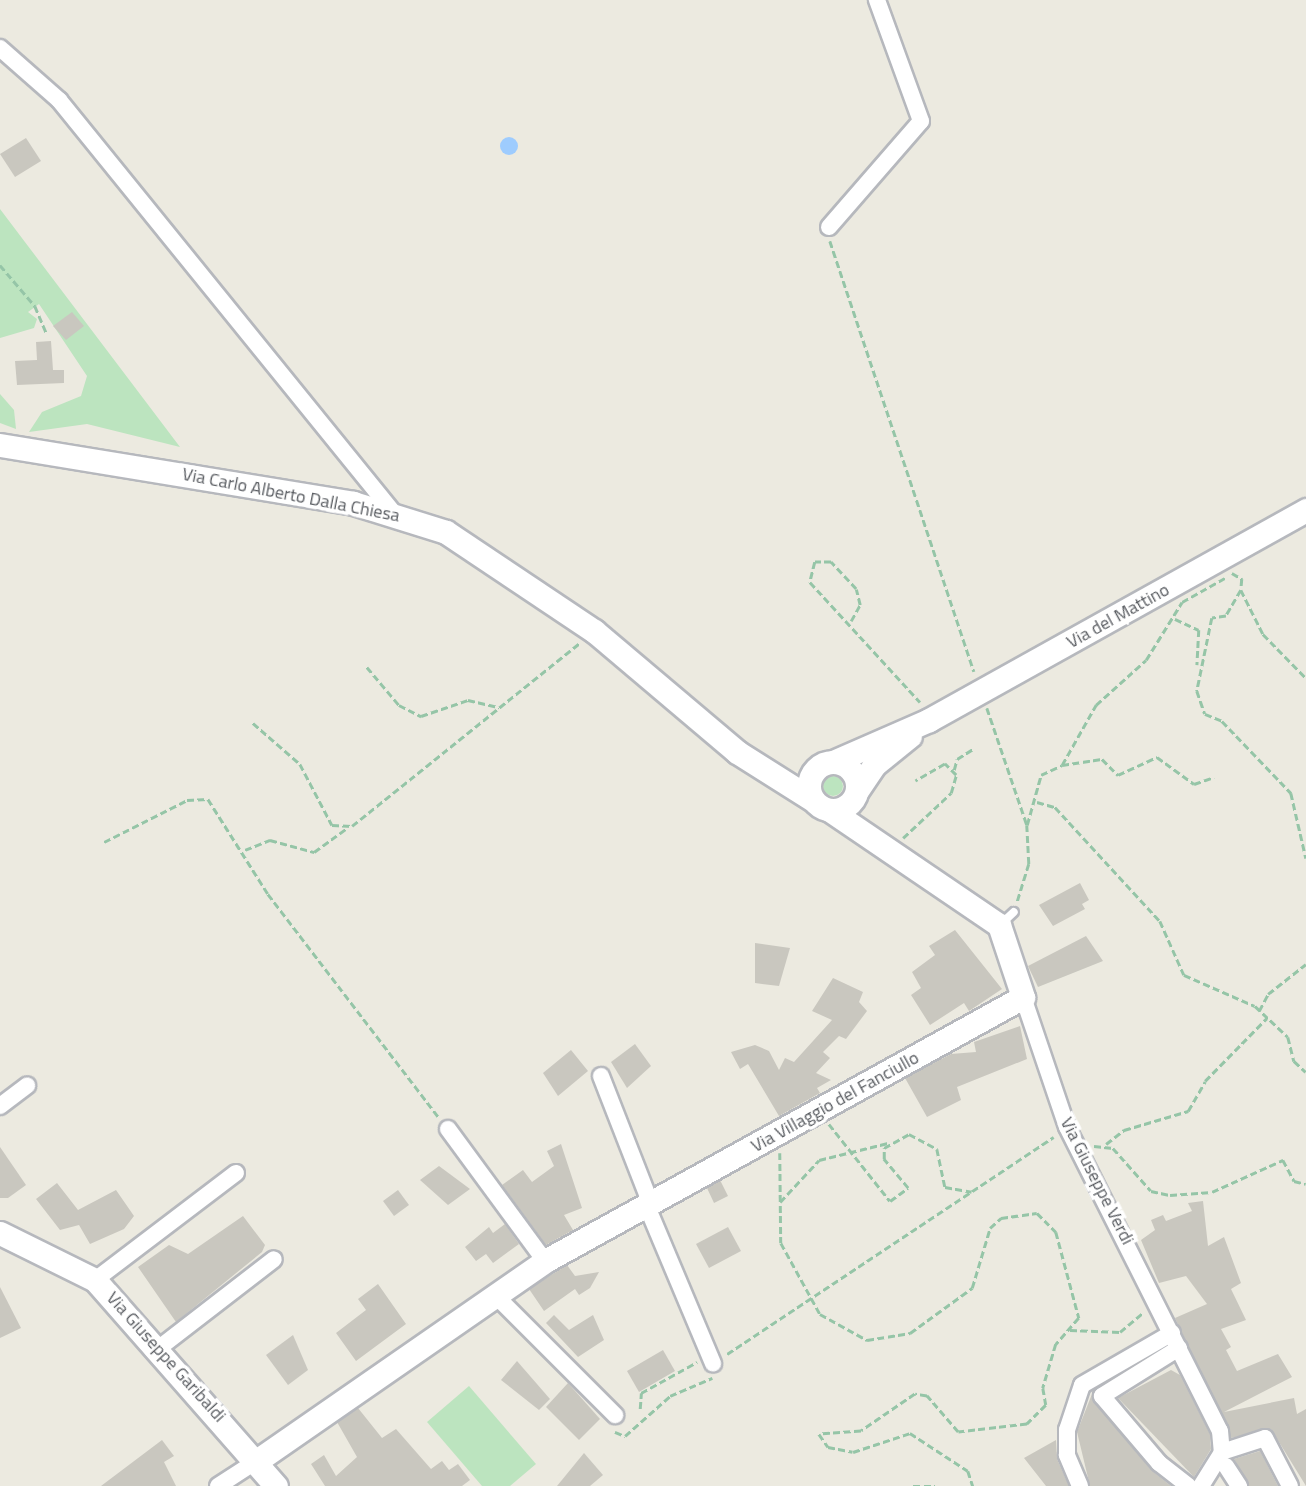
<!DOCTYPE html>
<style>
body{margin:0}
#map{position:relative;width:1306px;height:1486px;overflow:hidden;background:#eceae0;font-family:"Titillium Web",sans-serif}
div>[style]{position:absolute}
.green>*{inset:0;background:#bce4bf}
.round{border-radius:50%}
.water>*{inset:0;background:#9eccfe}
.building>*{inset:0;background:#c9c7bf}
.path>*{height:2.5px;margin-top:-1.25px;transform-origin:0;background:repeating-linear-gradient(90deg,#95c5a7 0 7px,transparent 0 10.5px)}
.roads{filter:drop-shadow(2px 0 #b6b8bd) drop-shadow(-2px 0 #b6b8bd) drop-shadow(0 2px #b6b8bd) drop-shadow(0 -2px #b6b8bd)}
.lane>*{height:8px;margin:-4px;padding:0 4px;transform-origin:4px;border-radius:4px;background:#fff}
.street>*{height:16px;margin:-8px;padding:0 8px;transform-origin:8px;border-radius:8px;background:#fff}
.secondary>*{height:23px;margin:-11.5px;padding:0 11.5px;transform-origin:11.5px;border-radius:11.5px;background:#fff}
.secondary>.ring{margin:-11.5px;padding:0;box-sizing:content-box;background:none;border:23px solid #fff;border-radius:50%}
span{translate:-50% -50%;white-space:nowrap;text-align:center;line-height:1.15;-webkit-text-stroke:7px #fff;paint-order:stroke}
.street-label{font-size:18px;color:#595c61}
</style>
<div id="map">
<div class="green">
<div style="clip-path:polygon(0 209px,180px 447px,87px 424px,29px 432px,42px 412px,81px 396px,87px 376px,39px 304px,28px 312px,37px 319px,34px 328px,0 338px)"></div>
<div style="clip-path:polygon(0 394px,14px 410px,16px 429px,0 423px)"></div>
<div class="round" style="left:823px;top:776px;width:20px;height:20px"></div>
<div style="clip-path:polygon(469px 1386px,536px 1464px,510px 1486px,482px 1486px,427px 1422px)"></div>
</div>
<div class="water">
<div class="round" style="left:500px;top:137px;width:18px;height:18px"></div>
</div>
<div class="building">
<div style="clip-path:polygon(26px 138px,41px 161px,15px 177px,0 154px)"></div>
<div style="clip-path:polygon(72px 312px,84px 326px,66px 340px,53px 326px)"></div>
<div style="clip-path:polygon(51px 341px,53px 370px,64px 370px,64px 383px,17px 385px,15px 361px,37px 360px,36px 342px)"></div>
<div style="clip-path:polygon(1080px 883px,1089px 900px,1082px 904px,1085px 909px,1053px 926px,1039px 905px)"></div>
<div style="clip-path:polygon(955px 930px,1002px 989px,969px 1011px,964px 1003px,930px 1025px,911px 995px,921px 988px,912px 972px,935px 955px,929px 946px)"></div>
<div style="clip-path:polygon(1086px 936px,1103px 961px,1038px 987px,1028px 966px)"></div>
<div style="clip-path:polygon(755px 943px,790px 948px,779px 986px,755px 983px)"></div>
<div style="clip-path:polygon(833px 978px,863px 992px,859px 1002px,867px 1011px,846px 1039px,839px 1036px,823px 1052px,830px 1058px,816px 1073px,831px 1080px,817px 1088px,820px 1093px,779px 1116px,748px 1064px,740px 1069px,731px 1052px,755px 1045px,769px 1051px,779px 1070px,785px 1058px,794px 1062px,832px 1020px,812px 1011px)"></div>
<div style="clip-path:polygon(1020px 1026px,1027px 1059px,957px 1087px,961px 1100px,927px 1117px,905px 1078px,951px 1054px,976px 1052px,974px 1042px)"></div>
<div style="clip-path:polygon(635px 1044px,651px 1066px,627px 1088px,611px 1062px)"></div>
<div style="clip-path:polygon(571px 1050px,588px 1071px,558px 1096px,543px 1073px)"></div>
<div style="clip-path:polygon(561px 1144px,582px 1208px,564px 1215px,573px 1230px,546px 1245px,502px 1185px,523px 1170px,532px 1182px,554px 1166px,547px 1151px)"></div>
<div style="clip-path:polygon(0 1147px,26px 1185px,8px 1198px,0 1198px)"></div>
<div style="clip-path:polygon(439px 1166px,470px 1189px,448px 1205px,420px 1180px)"></div>
<div style="clip-path:polygon(720px 1180px,728px 1196px,714px 1203px,707px 1188px)"></div>
<div style="clip-path:polygon(57px 1183px,78px 1210px,116px 1190px,134px 1216px,124px 1229px,90px 1244px,79px 1225px,60px 1230px,36px 1199px)"></div>
<div style="clip-path:polygon(398px 1190px,409px 1205px,394px 1216px,383px 1201px)"></div>
<div style="clip-path:polygon(1203px 1201px,1208px 1246px,1224px 1237px,1241px 1283px,1231px 1289px,1246px 1320px,1221px 1329px,1231px 1347px,1226px 1350px,1237px 1371px,1278px 1354px,1292px 1377px,1224px 1412px,1294px 1398px,1297px 1414px,1306px 1409px,1306px 1486px,1271px 1429px,1231px 1438px,1175px 1318px,1207px 1304px,1186px 1276px,1159px 1283px,1141px 1240px,1155px 1230px,1151px 1220px,1163px 1215px,1166px 1221px,1192px 1211px,1188px 1203px)"></div>
<div style="clip-path:polygon(243px 1216px,265px 1245px,262px 1252px,176px 1322px,138px 1267px,169px 1245px,188px 1254px)"></div>
<div style="clip-path:polygon(505px 1224px,519px 1244px,493px 1263px,486px 1254px,476px 1261px,465px 1247px,489px 1227px,493px 1233px)"></div>
<div style="clip-path:polygon(728px 1227px,741px 1251px,709px 1268px,696px 1244px)"></div>
<div style="clip-path:polygon(567px 1265px,575px 1276px,599px 1272px,590px 1288px,579px 1295px,575px 1289px,544px 1311px,529px 1289px)"></div>
<div style="clip-path:polygon(378px 1284px,406px 1324px,356px 1361px,336px 1333px,366px 1310px,358px 1299px)"></div>
<div style="clip-path:polygon(0 1287px,21px 1328px,0 1338px)"></div>
<div style="clip-path:polygon(554px 1315px,569px 1330px,593px 1315px,604px 1340px,578px 1357px,546px 1323px)"></div>
<div style="clip-path:polygon(293px 1335px,308px 1370px,288px 1385px,266px 1355px)"></div>
<div style="clip-path:polygon(663px 1350px,675px 1371px,639px 1392px,627px 1371px)"></div>
<div style="clip-path:polygon(517px 1361px,550px 1399px,539px 1410px,501px 1380px)"></div>
<div style="clip-path:polygon(1171px 1370px,1180px 1375px,1210px 1434px,1211px 1449px,1194px 1477px,1118px 1398px)"></div>
<div style="clip-path:polygon(568px 1383px,600px 1419px,579px 1440px,546px 1407px)"></div>
<div style="clip-path:polygon(1092px 1394px,1151px 1470px,1171px 1486px,1090px 1486px,1077px 1432px)"></div>
<div style="clip-path:polygon(358px 1408px,382px 1438px,396px 1429px,431px 1469px,442px 1461px,449px 1470px,458px 1464px,470px 1480px,462px 1486px,325px 1486px,311px 1464px,324px 1455px,336px 1476px,357px 1457px,337px 1422px)"></div>
<div style="clip-path:polygon(162px 1440px,174px 1456px,164px 1462px,176px 1486px,101px 1486px)"></div>
<div style="clip-path:polygon(1056px 1440px,1057px 1459px,1069px 1486px,1046px 1486px,1024px 1458px)"></div>
<div style="clip-path:polygon(1260px 1451px,1278px 1486px,1249px 1486px,1234px 1459px)"></div>
<div style="clip-path:polygon(584px 1453px,603px 1475px,590px 1486px,557px 1486px)"></div>
</div>
<div class="path">
<div style="left:830px;top:241px;width:454px;rotate:71.5deg"></div>
<div style="left:0;top:265px;width:54px;rotate:49.5deg"></div>
<div style="left:35px;top:306px;width:30px;rotate:67deg"></div>
<div style="left:1232px;top:573px;width:12px;rotate:31deg"></div>
<div style="left:1242px;top:579px;width:11px;rotate:95deg"></div>
<div style="left:1241px;top:590px;width:30px;rotate:120deg"></div>
<div style="left:1226px;top:616px;width:14px;rotate:172deg"></div>
<div style="left:1212px;top:618px;width:75px;rotate:101.6deg"></div>
<div style="left:1197px;top:691px;width:24px;rotate:71deg"></div>
<div style="left:1205px;top:714px;width:18px;rotate:22deg"></div>
<div style="left:1222px;top:721px;width:100px;rotate:46.2deg"></div>
<div style="left:1291px;top:793px;width:67px;rotate:77deg"></div>
<div style="left:1241px;top:590px;width:49px;rotate:63.4deg"></div>
<div style="left:1263px;top:634px;width:62px;rotate:45.7deg"></div>
<div style="left:1175px;top:619px;width:26px;rotate:25deg"></div>
<div style="left:1199px;top:630px;width:35px;rotate:93deg"></div>
<div style="left:851px;top:621px;width:18px;rotate:-61deg"></div>
<div style="left:860px;top:605px;width:16px;rotate:-104deg"></div>
<div style="left:856px;top:589px;width:37px;rotate:-133deg"></div>
<div style="left:831px;top:562px;width:16px;rotate:180deg"></div>
<div style="left:815px;top:562px;width:21px;rotate:104deg"></div>
<div style="left:810px;top:582px;width:163px;rotate:47.5deg"></div>
<div style="left:367px;top:667px;width:50px;rotate:49.9deg"></div>
<div style="left:399px;top:705px;width:25px;rotate:27deg"></div>
<div style="left:421px;top:716px;width:50px;rotate:-18.8deg"></div>
<div style="left:468px;top:700px;width:32px;rotate:13deg"></div>
<div style="left:987px;top:708px;width:124px;rotate:71.1deg"></div>
<div style="left:1027px;top:825px;width:39px;rotate:87deg"></div>
<div style="left:1029px;top:864px;width:41px;rotate:107.1deg"></div>
<div style="left:253px;top:723px;width:62px;rotate:41.1deg"></div>
<div style="left:300px;top:764px;width:69px;rotate:62.3deg"></div>
<div style="left:332px;top:825px;width:20px;rotate:3deg"></div>
<div style="left:352px;top:826px;width:292px;rotate:-38.8deg"></div>
<div style="left:1062px;top:765px;width:40px;rotate:-8.5deg"></div>
<div style="left:1102px;top:759px;width:23px;rotate:45deg"></div>
<div style="left:1118px;top:775px;width:43px;rotate:-24.8deg"></div>
<div style="left:1157px;top:757px;width:46px;rotate:36.1deg"></div>
<div style="left:1194px;top:784px;width:21px;rotate:-19deg"></div>
<div style="left:954px;top:770px;width:11px;rotate:-75deg"></div>
<div style="left:957px;top:759px;width:19px;rotate:-32deg"></div>
<div style="left:1037px;top:802px;width:19px;rotate:16deg"></div>
<div style="left:1055px;top:807px;width:155px;rotate:47.4deg"></div>
<div style="left:1160px;top:921px;width:59px;rotate:66deg"></div>
<div style="left:1184px;top:975px;width:77px;rotate:23.6deg"></div>
<div style="left:1255px;top:1006px;width:45px;rotate:43.2deg"></div>
<div style="left:1288px;top:1037px;width:25px;rotate:76deg"></div>
<div style="left:1294px;top:1061px;width:16px;rotate:43deg"></div>
<div style="left:1027px;top:825px;width:52px;rotate:-74.4deg"></div>
<div style="left:1041px;top:775px;width:23px;rotate:-25deg"></div>
<div style="left:1062px;top:765px;width:69px;rotate:-60.5deg"></div>
<div style="left:1096px;top:705px;width:67px;rotate:-42deg"></div>
<div style="left:1146px;top:660px;width:68px;rotate:-58.2deg"></div>
<div style="left:1182px;top:602px;width:49px;rotate:-29.2deg"></div>
<div style="left:903px;top:838px;width:66px;rotate:-43.2deg"></div>
<div style="left:951px;top:793px;width:19px;rotate:-74deg"></div>
<div style="left:956px;top:775px;width:16px;rotate:-135deg"></div>
<div style="left:945px;top:764px;width:34px;rotate:150deg"></div>
<div style="left:104px;top:842px;width:93px;rotate:-26.8deg"></div>
<div style="left:187px;top:800px;width:21px;rotate:-3deg"></div>
<div style="left:208px;top:799px;width:112px;rotate:57.7deg"></div>
<div style="left:268px;top:894px;width:282px;rotate:52.6deg"></div>
<div style="left:245px;top:850px;width:27px;rotate:-22deg"></div>
<div style="left:270px;top:840px;width:46px;rotate:15.3deg"></div>
<div style="left:314px;top:852px;width:41px;rotate:-36deg"></div>
<div style="left:1259px;top:1011px;width:19px;rotate:-62deg"></div>
<div style="left:1268px;top:994px;width:48px;rotate:-38.3deg"></div>
<div style="left:829px;top:1124px;width:98px;rotate:51.6deg"></div>
<div style="left:890px;top:1201px;width:22px;rotate:-36deg"></div>
<div style="left:908px;top:1188px;width:38px;rotate:-130deg"></div>
<div style="left:884px;top:1159px;width:11px;rotate:-90deg"></div>
<div style="left:884px;top:1148px;width:29px;rotate:-29deg"></div>
<div style="left:909px;top:1134px;width:32px;rotate:28deg"></div>
<div style="left:937px;top:1149px;width:39px;rotate:78deg"></div>
<div style="left:945px;top:1187px;width:27px;rotate:10deg"></div>
<div style="left:1106px;top:1144px;width:23px;rotate:-38deg"></div>
<div style="left:1124px;top:1130px;width:67px;rotate:-16.5deg"></div>
<div style="left:1188px;top:1111px;width:34px;rotate:-60deg"></div>
<div style="left:1205px;top:1081px;width:88px;rotate:-45.5deg"></div>
<div style="left:1094px;top:1146px;width:19px;rotate:6deg"></div>
<div style="left:1113px;top:1148px;width:57px;rotate:48.5deg"></div>
<div style="left:1151px;top:1191px;width:19px;rotate:12deg"></div>
<div style="left:1170px;top:1195px;width:42px;rotate:-4.1deg"></div>
<div style="left:1212px;top:1192px;width:78px;rotate:-24.3deg"></div>
<div style="left:1283px;top:1160px;width:24px;rotate:62deg"></div>
<div style="left:1294px;top:1181px;width:12px;rotate:14deg"></div>
<div style="left:780px;top:1153px;width:90px;rotate:89.4deg"></div>
<div style="left:781px;top:1243px;width:81px;rotate:61.2deg"></div>
<div style="left:820px;top:1314px;width:54px;rotate:29deg"></div>
<div style="left:867px;top:1340px;width:44px;rotate:-9.2deg"></div>
<div style="left:910px;top:1333px;width:77px;rotate:-36deg"></div>
<div style="left:972px;top:1288px;width:63px;rotate:-73.3deg"></div>
<div style="left:990px;top:1228px;width:15px;rotate:-42deg"></div>
<div style="left:1001px;top:1218px;width:36px;rotate:-8deg"></div>
<div style="left:1037px;top:1213px;width:27px;rotate:45deg"></div>
<div style="left:1056px;top:1232px;width:89px;rotate:75deg"></div>
<div style="left:1079px;top:1318px;width:35px;rotate:131deg"></div>
<div style="left:1056px;top:1344px;width:46px;rotate:106.5deg"></div>
<div style="left:1043px;top:1388px;width:17px;rotate:80deg"></div>
<div style="left:1046px;top:1405px;width:27px;rotate:135deg"></div>
<div style="left:1027px;top:1424px;width:69px;rotate:173.4deg"></div>
<div style="left:958px;top:1432px;width:48px;rotate:-130.7deg"></div>
<div style="left:927px;top:1396px;width:12px;rotate:-171deg"></div>
<div style="left:915px;top:1394px;width:65px;rotate:145.6deg"></div>
<div style="left:861px;top:1431px;width:42px;rotate:175.9deg"></div>
<div style="left:819px;top:1434px;width:16px;rotate:55deg"></div>
<div style="left:828px;top:1447px;width:25px;rotate:11deg"></div>
<div style="left:853px;top:1452px;width:60px;rotate:-18.4deg"></div>
<div style="left:910px;top:1433px;width:69px;rotate:33.2deg"></div>
<div style="left:968px;top:1471px;width:16px;rotate:72deg"></div>
<div style="left:780px;top:1202px;width:57px;rotate:-47.1deg"></div>
<div style="left:819px;top:1160px;width:71px;rotate:-13.8deg"></div>
<div style="left:1070px;top:1330px;width:50px;rotate:2.3deg"></div>
<div style="left:1120px;top:1332px;width:30px;rotate:-40deg"></div>
<div style="left:727px;top:1354px;width:392px;rotate:-33.6deg"></div>
<div style="left:640px;top:1409px;width:16px;rotate:-86deg"></div>
<div style="left:641px;top:1393px;width:64px;rotate:-29deg"></div>
<div style="left:615px;top:1432px;width:11px;rotate:22deg"></div>
<div style="left:625px;top:1436px;width:60px;rotate:-41.6deg"></div>
<div style="left:670px;top:1396px;width:46px;rotate:-23.2deg"></div>
<div style="left:913px;top:1486px;width:22px"></div>
</div>
<div class="roads">
<div class="lane">
<div style="left:1002px;top:923px;width:16px;rotate:-43deg"></div>
</div>
<div class="street">
<div style="left:0;top:48px;width:79px;rotate:41.4deg"></div>
<div style="left:59px;top:100px;width:530px;rotate:50.97deg"></div>
<div style="left:829px;top:227px;width:140px;rotate:-49deg"></div>
<div style="left:921px;top:121px;width:129px;rotate:-110deg"></div>
<div style="left:1023px;top:997px;width:137px;rotate:71.3deg"></div>
<div style="left:1067px;top:1127px;width:340px;rotate:63.3deg"></div>
<div style="left:1220px;top:1431px;width:21px;rotate:85deg"></div>
<div style="left:601px;top:1076px;width:135px;rotate:68.7deg"></div>
<div style="left:0;top:1106px;width:34px;rotate:-37deg"></div>
<div style="left:448px;top:1129px;width:164px;rotate:53.7deg"></div>
<div style="left:646px;top:1204px;width:173px;rotate:67.2deg"></div>
<div style="left:95px;top:1280px;width:177px;rotate:-37.2deg"></div>
<div style="left:495px;top:1295px;width:170px;rotate:45deg"></div>
<div style="left:159px;top:1348px;width:145px;rotate:-37.7deg"></div>
<div style="left:1179px;top:1348px;width:91px;rotate:148.1deg"></div>
<div style="left:1102px;top:1396px;width:88px;rotate:49.6deg"></div>
<div style="left:1159px;top:1463px;width:37px;rotate:38deg"></div>
<div style="left:1222px;top:1452px;width:45px;rotate:-18deg"></div>
<div style="left:1265px;top:1438px;width:54px;rotate:62.5deg"></div>
<div style="left:1226px;top:1466px;width:24px;rotate:57deg"></div>
<div style="left:218px;top:1486px;width:48px;rotate:-33deg"></div>
<div style="left:1080px;top:1486px;width:34px;rotate:-113deg"></div>
<div style="left:1067px;top:1455px;width:25px;rotate:-90deg"></div>
<div style="left:1067px;top:1430px;width:47px;rotate:-71.6deg"></div>
<div style="left:1082px;top:1385px;width:104px;rotate:-30deg"></div>
<div style="left:1201px;top:1486px;width:40px;rotate:-58deg"></div>
</div>
<div class="secondary">
<div style="left:0;top:445px;width:358px;rotate:9.3deg"></div>
<div style="left:353px;top:503px;width:97px;rotate:17.3deg"></div>
<div style="left:446px;top:532px;width:178px;rotate:33.8deg"></div>
<div style="left:594px;top:631px;width:187px;rotate:40.2deg"></div>
<div style="left:737px;top:752px;width:90px;rotate:32.3deg"></div>
<div class="ring" style="left:809px;top:762px;width:25px;height:25px"></div>
<div style="left:833px;top:762px;width:105px;rotate:-23.6deg"></div>
<div style="left:929px;top:720px;width:432px;rotate:-29.1deg"></div>
<div style="left:858px;top:789px;width:29px;rotate:-56deg"></div>
<div style="left:874px;top:765px;width:46px;rotate:-38.9deg"></div>
<div style="left:0;top:1233px;width:106px;rotate:26.3deg"></div>
<div style="left:95px;top:1280px;width:274px;rotate:48.7deg"></div>
<div style="left:258px;top:1460px;width:349px;rotate:-34.7deg"></div>
<div style="left:545px;top:1261px;width:546px;rotate:-28.91deg"></div>
<div style="left:1023px;top:997px;width:76px;rotate:-108.4deg"></div>
<div style="left:999px;top:925px;width:203px;rotate:-145.8deg"></div>
</div>
</div>
<div class="street-label">
<span style="left:291px;top:495px;rotate:11deg">Via Carlo Alberto Dalla Chiesa</span>
<span style="left:1118px;top:616px;rotate:-29deg">Via del Mattino</span>
<span style="left:835px;top:1102px;rotate:-29deg">Via Villaggio del Fanciullo</span>
<span style="left:1097px;top:1181px;rotate:63deg">Via Giuseppe Verdi</span>
<span style="left:166px;top:1357px;rotate:48deg">Via Giuseppe Garibaldi</span>
</div>
</div>
